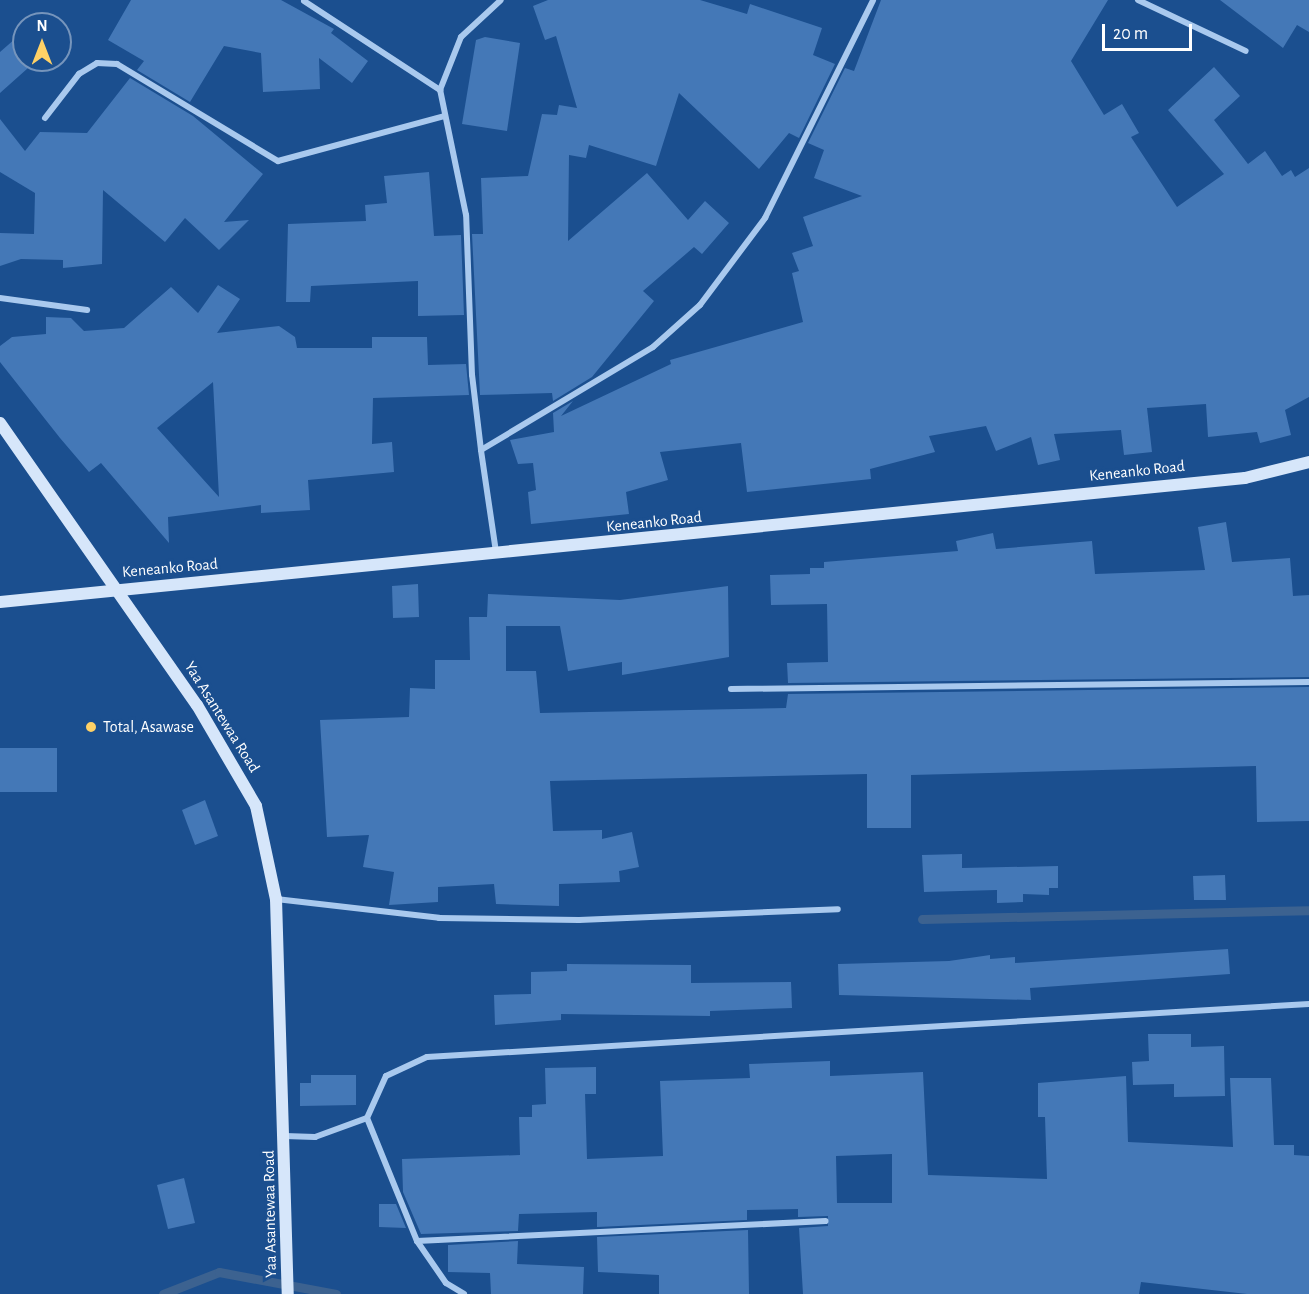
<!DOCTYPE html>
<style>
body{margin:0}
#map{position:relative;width:1309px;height:1294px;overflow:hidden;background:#1b4f8f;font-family:"Alegreya Sans",sans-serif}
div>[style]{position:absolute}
.stream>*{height:9px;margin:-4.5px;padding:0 4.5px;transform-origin:4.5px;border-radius:4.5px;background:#3c6290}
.building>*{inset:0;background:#4478b7}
.street>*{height:6px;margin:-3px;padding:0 3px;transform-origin:3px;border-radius:3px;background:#a9c9ee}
.secondary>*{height:12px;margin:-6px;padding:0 6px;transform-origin:6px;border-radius:6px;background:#d6e6fa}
.dots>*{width:16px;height:16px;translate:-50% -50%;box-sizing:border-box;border:3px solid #1b4f8f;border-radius:50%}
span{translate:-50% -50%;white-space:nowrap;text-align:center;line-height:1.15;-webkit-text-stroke:6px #1b4f8f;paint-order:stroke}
.street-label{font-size:16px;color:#fff}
.poi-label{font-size:16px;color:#fff}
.left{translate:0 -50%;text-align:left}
.north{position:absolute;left:12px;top:12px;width:60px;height:60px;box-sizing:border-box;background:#1b4f8f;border:2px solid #7695bc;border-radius:50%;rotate:0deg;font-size:16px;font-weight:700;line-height:24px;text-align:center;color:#fff}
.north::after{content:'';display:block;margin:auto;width:21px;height:27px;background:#ffd166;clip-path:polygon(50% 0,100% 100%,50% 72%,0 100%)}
.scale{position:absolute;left:1102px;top:24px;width:90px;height:27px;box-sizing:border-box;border:3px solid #fff;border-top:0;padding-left:8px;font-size:18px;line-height:21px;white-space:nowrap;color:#fff;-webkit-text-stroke:4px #1b4f8f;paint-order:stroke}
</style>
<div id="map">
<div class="stream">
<div style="left:922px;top:919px;width:387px;rotate:-1.3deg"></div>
<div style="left:163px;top:1294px;width:60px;rotate:-21.4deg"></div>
<div style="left:219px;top:1272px;width:119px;rotate:10.6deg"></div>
</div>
<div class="building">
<div style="clip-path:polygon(131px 0,281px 0,334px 29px,331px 33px,368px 61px,352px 83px,319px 58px,320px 89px,263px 92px,261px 53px,224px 46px,190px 102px,137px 70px,144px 61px,108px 40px)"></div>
<div style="clip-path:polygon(548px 0,700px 0,747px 14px,750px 4px,822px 28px,813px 55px,835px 64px,799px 138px,789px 133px,759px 169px,679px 93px,656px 166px,589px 145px,586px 158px,569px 155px,568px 241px,647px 173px,688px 220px,705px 201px,729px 223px,702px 254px,694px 247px,643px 291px,654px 301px,592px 377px,553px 401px,552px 393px,480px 395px,472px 234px,483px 234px,481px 178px,528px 176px,542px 114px,557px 115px,559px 105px,577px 108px,556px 36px,545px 40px,533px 6px)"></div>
<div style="clip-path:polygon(881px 0,1108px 0,1071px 61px,1104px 115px,1122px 104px,1139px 133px,1131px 137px,1177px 207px,1224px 174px,1168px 110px,1214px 67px,1240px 96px,1214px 120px,1248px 164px,1265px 151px,1282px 176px,1291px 170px,1295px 177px,1309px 168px,1309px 397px,1285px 410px,1291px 435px,1260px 443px,1257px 432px,1208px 437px,1206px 404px,1147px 408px,1152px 452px,1124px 455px,1121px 430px,1054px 434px,1060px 460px,1038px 465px,1031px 437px,996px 451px,986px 426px,929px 436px,935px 452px,870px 469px,871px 479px,747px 492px,741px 443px,660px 452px,668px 480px,626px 492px,629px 514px,531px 524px,528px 492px,536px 490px,533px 463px,518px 464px,510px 440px,554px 432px,553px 413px,573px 401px,561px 416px,671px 364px,670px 360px,803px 322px,792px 273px,799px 271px,792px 253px,813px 246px,803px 217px,862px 196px,814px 178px,824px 150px,808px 143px,845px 68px,854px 71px)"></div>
<div style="clip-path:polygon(1220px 0,1309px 0,1309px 32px,1297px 25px,1283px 48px)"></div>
<div style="clip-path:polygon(24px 31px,24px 60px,37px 60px,0 93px,0 52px)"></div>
<div style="clip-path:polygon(485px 37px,520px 43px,507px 131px,462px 124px,476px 40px)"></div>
<div style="clip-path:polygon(130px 78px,193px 116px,263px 174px,224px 222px,249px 220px,219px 250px,185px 218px,165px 242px,103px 190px,102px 264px,63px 268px,63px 260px,21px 259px,0 266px,0 233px,34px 234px,35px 193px,0 172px,0 119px,25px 151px,40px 132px,87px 133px)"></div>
<div style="clip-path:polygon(429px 172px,434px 236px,461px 235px,464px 315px,418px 316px,418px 281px,311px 286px,310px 302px,286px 302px,288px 224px,366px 221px,365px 205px,387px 203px,384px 176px)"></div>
<div style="clip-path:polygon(evenodd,218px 285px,240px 299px,217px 333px,279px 326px,295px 337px,297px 348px,372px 348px,372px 337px,427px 337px,428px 365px,466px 364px,469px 395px,373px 398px,372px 444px,392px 442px,394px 472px,308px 480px,310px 510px,261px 513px,261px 505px,168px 517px,169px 543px,101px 463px,89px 472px,60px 438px,0 362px,0 346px,12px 337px,46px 334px,46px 317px,71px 318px,84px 331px,124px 328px,171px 287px,198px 313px,218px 285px,213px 382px,219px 497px,157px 428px,213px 382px)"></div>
<div style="clip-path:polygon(1226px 522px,1232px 562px,1290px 558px,1293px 596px,1309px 595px,1309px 677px,788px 683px,787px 663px,828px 662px,827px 604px,771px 605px,770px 575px,810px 574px,810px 568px,824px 568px,824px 562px,958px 551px,956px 541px,993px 533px,996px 549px,1092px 541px,1095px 574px,1205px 570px,1198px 527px)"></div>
<div style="clip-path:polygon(418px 584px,419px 617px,393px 618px,392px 586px)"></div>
<div style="clip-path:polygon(728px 586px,729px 657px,622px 675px,622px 662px,568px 671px,560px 626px,506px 626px,506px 671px,536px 671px,540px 713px,786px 708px,788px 694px,1309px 687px,1309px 821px,1257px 822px,1256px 766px,911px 775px,911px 828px,867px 828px,867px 774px,550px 781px,553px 831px,602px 830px,602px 839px,632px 832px,639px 867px,619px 871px,620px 882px,559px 884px,559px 906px,496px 904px,494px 884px,438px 887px,438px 902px,389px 905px,394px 872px,363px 867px,369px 835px,327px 837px,320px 720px,409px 717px,410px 688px,435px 689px,435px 660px,470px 660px,469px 617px,487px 617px,488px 594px,620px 600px)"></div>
<div style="clip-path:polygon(0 748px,57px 748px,57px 792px,0 792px)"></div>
<div style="clip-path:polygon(205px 800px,218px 836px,195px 845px,182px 810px)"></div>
<div style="clip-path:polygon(962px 854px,962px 868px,1058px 866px,1058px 888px,1049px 888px,1049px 895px,1023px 894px,1023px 902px,997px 903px,997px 890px,924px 892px,922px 855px)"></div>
<div style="clip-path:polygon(1225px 875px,1226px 900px,1194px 900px,1193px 876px)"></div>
<div style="clip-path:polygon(1228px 949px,1230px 974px,1030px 988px,1031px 1000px,839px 995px,838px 964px,949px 961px,990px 955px,990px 959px,1015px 957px,1015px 963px)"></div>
<div style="clip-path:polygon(567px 964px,691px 965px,691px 983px,791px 982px,792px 1008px,710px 1011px,710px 1016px,561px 1014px,561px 1020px,495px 1025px,494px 995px,531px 994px,531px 972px,567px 971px)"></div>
<div style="clip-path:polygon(1148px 1034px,1191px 1034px,1191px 1047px,1224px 1046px,1225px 1096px,1174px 1097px,1174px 1084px,1133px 1085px,1132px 1062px,1149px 1061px)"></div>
<div style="clip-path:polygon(evenodd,830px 1061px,830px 1076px,923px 1072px,928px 1175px,1047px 1179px,1045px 1117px,1038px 1117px,1038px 1083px,1126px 1076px,1128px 1142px,1233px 1147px,1230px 1078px,1271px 1078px,1274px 1145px,1294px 1145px,1294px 1155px,1309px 1156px,1309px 1294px,1247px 1294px,1141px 1282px,1139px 1294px,803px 1294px,799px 1228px,828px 1226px,828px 1216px,798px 1217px,798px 1209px,747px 1210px,747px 1220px,597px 1227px,597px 1212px,519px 1214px,518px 1231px,421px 1234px,403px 1192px,402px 1159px,520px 1155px,519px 1117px,532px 1117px,532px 1105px,546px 1104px,545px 1068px,596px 1067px,596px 1094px,585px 1094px,587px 1159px,663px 1156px,660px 1081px,750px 1078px,749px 1064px,830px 1061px,892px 1154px,892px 1203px,837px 1203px,836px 1156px,892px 1154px)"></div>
<div style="clip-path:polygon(311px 1075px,356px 1075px,356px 1105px,300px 1106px,300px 1083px,311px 1083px)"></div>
<div style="clip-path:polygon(184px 1178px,195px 1223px,168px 1229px,157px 1185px)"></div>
<div style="clip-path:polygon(379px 1204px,396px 1204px,406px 1228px,379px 1227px)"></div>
<div style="clip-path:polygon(748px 1230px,749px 1294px,659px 1294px,659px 1275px,598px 1272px,597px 1237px)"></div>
<div style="clip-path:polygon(518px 1241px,517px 1264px,584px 1267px,583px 1294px,491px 1294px,490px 1273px,448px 1272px,448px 1245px)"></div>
</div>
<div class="street">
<div style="left:1138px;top:0;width:119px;rotate:25.3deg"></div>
<div style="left:304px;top:1px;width:163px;rotate:33.2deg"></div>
<div style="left:45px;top:118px;width:56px;rotate:-52.3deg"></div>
<div style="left:79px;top:74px;width:21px;rotate:-31deg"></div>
<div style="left:97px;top:63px;width:20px;rotate:3deg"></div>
<div style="left:117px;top:64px;width:188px;rotate:31.1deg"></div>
<div style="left:278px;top:161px;width:173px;rotate:-15.1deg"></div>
<div style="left:0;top:298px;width:88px;rotate:7.9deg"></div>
<div style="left:481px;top:450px;width:76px;rotate:-96.8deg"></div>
<div style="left:472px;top:375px;width:160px;rotate:-92.1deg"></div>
<div style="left:466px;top:215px;width:128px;rotate:-101.7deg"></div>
<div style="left:440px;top:90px;width:57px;rotate:-68.4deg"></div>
<div style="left:461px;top:37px;width:54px;rotate:-42.8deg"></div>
<div style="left:496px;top:552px;width:103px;rotate:-98.4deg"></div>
<div style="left:481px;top:450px;width:200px;rotate:-30.9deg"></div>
<div style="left:653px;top:347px;width:63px;rotate:-41.8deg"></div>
<div style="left:700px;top:305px;width:109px;rotate:-53.2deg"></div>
<div style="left:765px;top:218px;width:243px;rotate:-63.6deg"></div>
<div style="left:731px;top:689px;width:578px;rotate:-0.69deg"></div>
<div style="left:276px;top:899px;width:164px;rotate:6.6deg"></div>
<div style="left:439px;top:918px;width:140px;rotate:0.8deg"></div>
<div style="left:579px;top:920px;width:259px;rotate:-2.4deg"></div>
<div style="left:367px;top:1118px;width:133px;rotate:67.9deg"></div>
<div style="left:417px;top:1241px;width:51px;rotate:55.4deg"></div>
<div style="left:446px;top:1283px;width:21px;rotate:31deg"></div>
<div style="left:285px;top:1136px;width:30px;rotate:2deg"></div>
<div style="left:315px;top:1137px;width:55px;rotate:-20.1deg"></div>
<div style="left:367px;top:1118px;width:46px;rotate:-65.7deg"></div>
<div style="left:386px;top:1076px;width:45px;rotate:-24.9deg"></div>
<div style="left:427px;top:1057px;width:884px;rotate:-3.44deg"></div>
<div style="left:417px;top:1241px;width:409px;rotate:-2.8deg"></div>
</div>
<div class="secondary">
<div style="left:0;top:423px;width:344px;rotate:55.1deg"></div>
<div style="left:197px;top:705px;width:117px;rotate:59.7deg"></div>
<div style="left:256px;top:806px;width:95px;rotate:77.9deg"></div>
<div style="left:276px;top:899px;width:395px;rotate:88.3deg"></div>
<div style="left:0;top:602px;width:1251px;rotate:-5.69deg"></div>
<div style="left:1245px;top:478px;width:66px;rotate:-14deg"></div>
</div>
<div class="dots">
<div style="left:91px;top:727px;background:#ffd166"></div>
</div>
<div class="street-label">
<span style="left:1137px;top:471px;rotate:-6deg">Keneanko Road</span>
<span style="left:654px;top:522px;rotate:-6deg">Keneanko Road</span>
<span style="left:170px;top:568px;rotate:-5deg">Keneanko Road</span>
<span style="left:222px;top:717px;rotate:58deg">Yaa Asantewaa Road</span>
<span style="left:270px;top:1214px;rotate:-91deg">Yaa Asantewaa Road</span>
</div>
<div class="poi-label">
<span class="left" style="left:103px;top:727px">Total, Asawase</span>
</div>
<div class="north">N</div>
<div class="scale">20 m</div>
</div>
